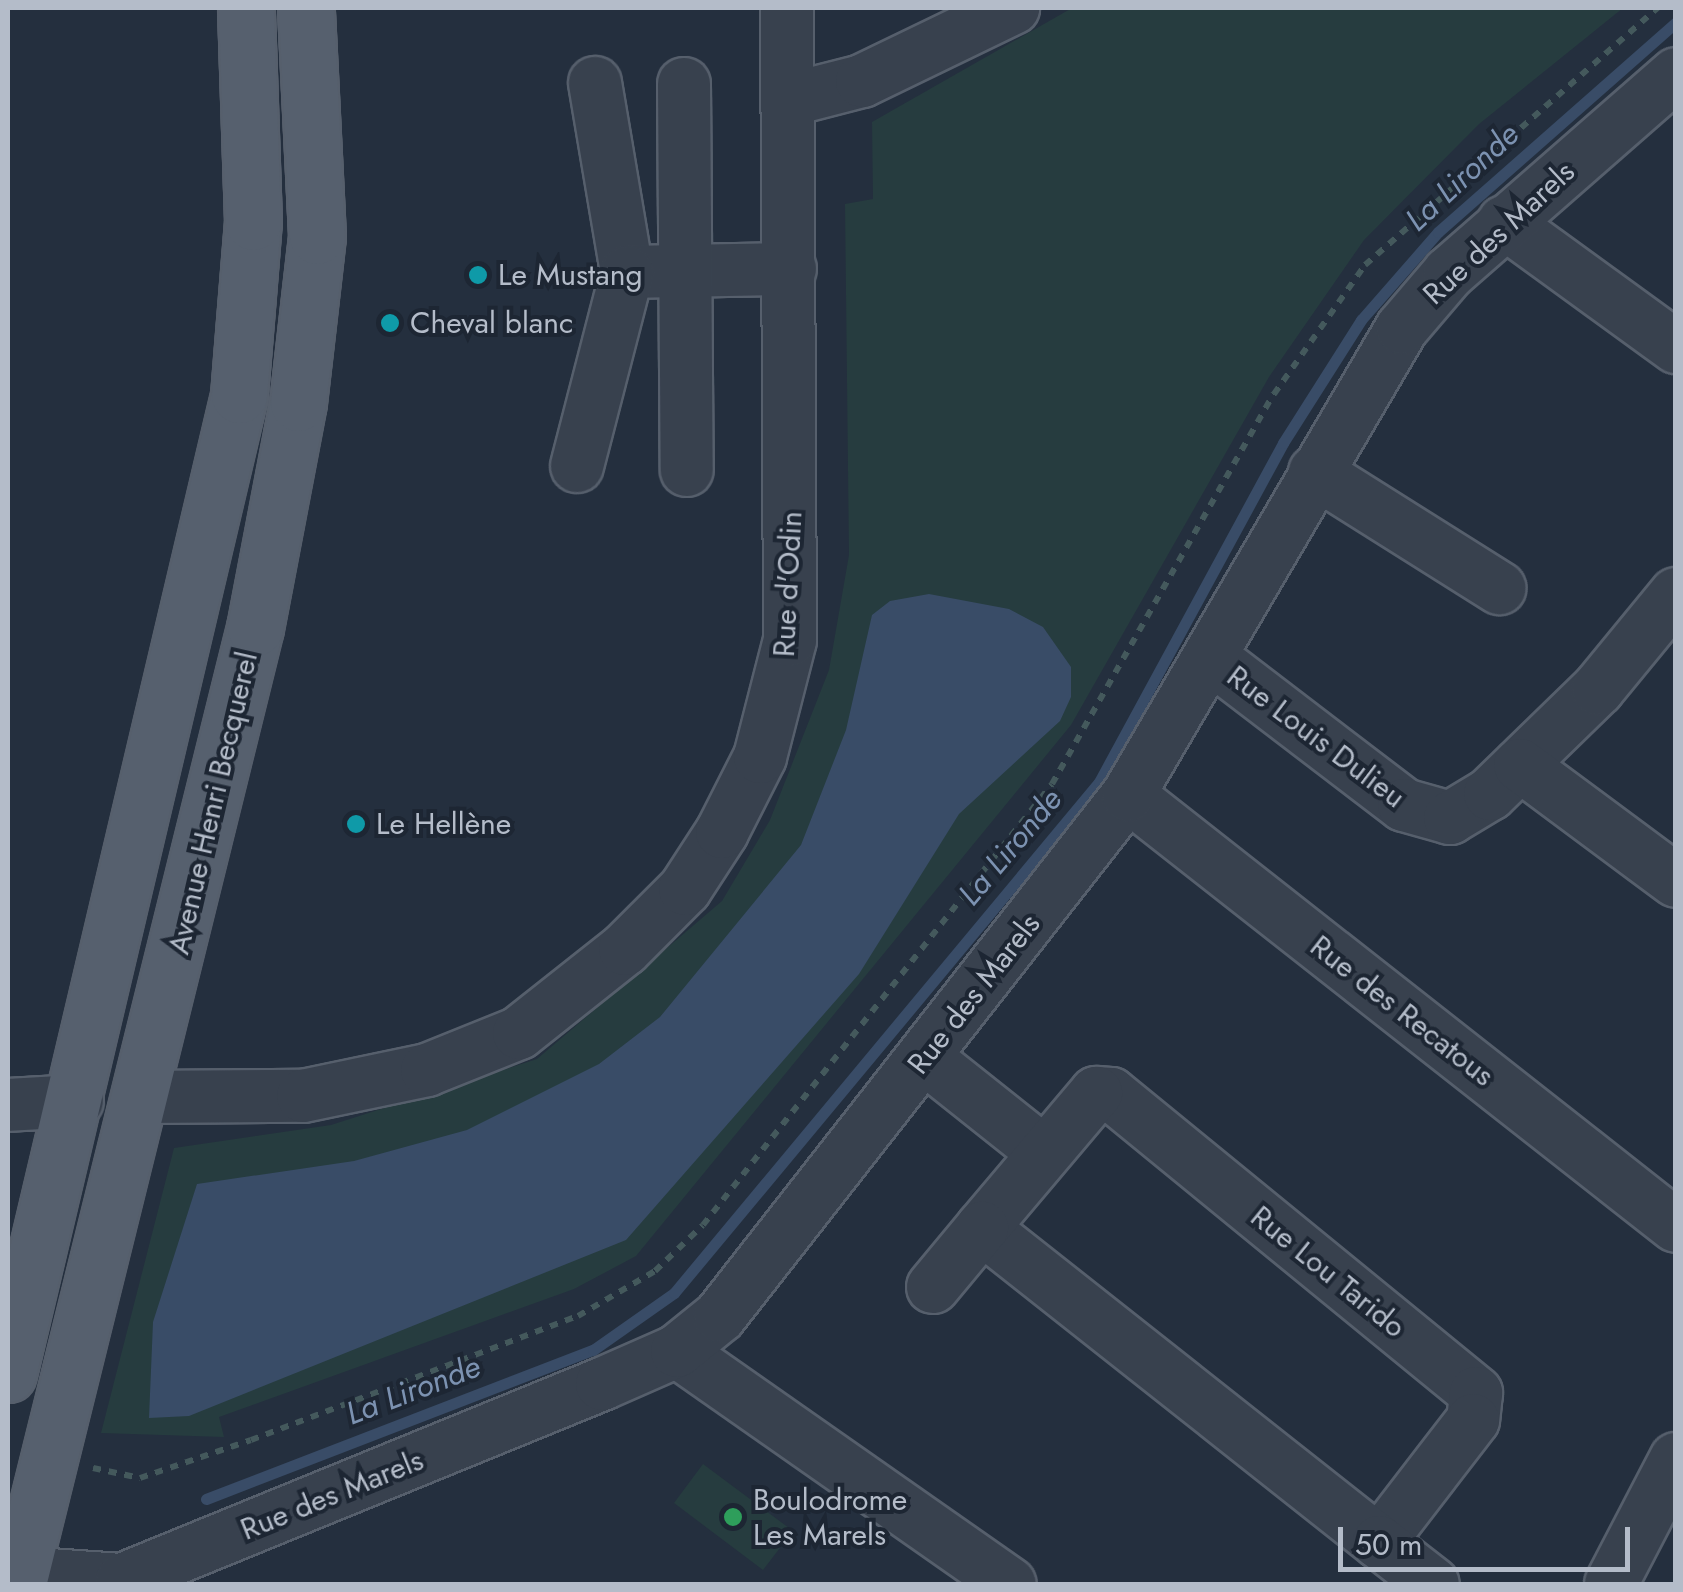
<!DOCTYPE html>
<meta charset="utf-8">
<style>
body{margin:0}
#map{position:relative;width:1683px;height:1592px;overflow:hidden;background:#242f3e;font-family:Jost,sans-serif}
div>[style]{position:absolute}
.green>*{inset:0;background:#263c3f}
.water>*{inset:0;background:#394c67}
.stream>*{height:11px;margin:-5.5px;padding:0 5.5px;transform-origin:5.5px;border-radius:5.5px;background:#394c67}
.path>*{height:6px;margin-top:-3px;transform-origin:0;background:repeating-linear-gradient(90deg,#44595c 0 8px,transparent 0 16px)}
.roads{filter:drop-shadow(2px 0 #565f6c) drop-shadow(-2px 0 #565f6c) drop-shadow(0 2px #565f6c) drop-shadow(0 -2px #565f6c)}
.minor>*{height:52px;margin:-26px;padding:0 26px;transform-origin:26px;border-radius:26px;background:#38414e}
.major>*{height:55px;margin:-27.5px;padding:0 27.5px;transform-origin:27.5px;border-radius:27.5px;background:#56606e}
.dots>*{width:28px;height:28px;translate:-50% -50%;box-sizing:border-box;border:5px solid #1d2633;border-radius:50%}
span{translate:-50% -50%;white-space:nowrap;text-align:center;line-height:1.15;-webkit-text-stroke:8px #1d2633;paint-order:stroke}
.street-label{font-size:30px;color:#b4bcc9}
.poi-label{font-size:30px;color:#b4bcc9}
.left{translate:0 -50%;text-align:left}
.water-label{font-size:32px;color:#7c92b1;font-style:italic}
.frame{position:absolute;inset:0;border:10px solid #b4bcc9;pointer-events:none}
.scale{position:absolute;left:1338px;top:1527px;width:292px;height:45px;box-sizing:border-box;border:5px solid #b4bcc9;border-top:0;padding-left:12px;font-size:30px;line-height:35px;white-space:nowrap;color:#b4bcc9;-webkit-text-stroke:8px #1d2633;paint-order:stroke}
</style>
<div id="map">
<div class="green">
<div style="clip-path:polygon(1072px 8px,1623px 8px,1479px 124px,1364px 240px,1269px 377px,1071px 725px,636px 1256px,574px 1289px,219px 1417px,224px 1437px,101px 1433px,174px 1148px,331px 1125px,537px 1059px,722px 901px,770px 820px,829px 670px,849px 555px,845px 204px,873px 199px,872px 122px)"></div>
<div style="clip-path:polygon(703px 1464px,793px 1531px,763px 1570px,674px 1503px)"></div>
</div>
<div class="water">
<div style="clip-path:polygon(929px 594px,1009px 609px,1043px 627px,1071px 667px,1071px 697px,1060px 721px,959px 814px,859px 974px,626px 1240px,189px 1416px,149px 1418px,153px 1322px,197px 1184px,354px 1161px,467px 1130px,599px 1064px,660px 1017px,801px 845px,846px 730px,872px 615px,890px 601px)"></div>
</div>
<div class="stream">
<div style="left:206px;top:1499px;width:415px;rotate:-21.1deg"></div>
<div style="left:593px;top:1350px;width:99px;rotate:-35.1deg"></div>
<div style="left:674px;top:1293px;width:665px;rotate:-50.25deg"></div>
<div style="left:1099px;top:782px;width:386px;rotate:-61.5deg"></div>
<div style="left:1283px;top:443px;width:146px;rotate:-57.6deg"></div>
<div style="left:1361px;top:320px;width:117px;rotate:-48.8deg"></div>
<div style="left:1438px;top:232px;width:317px;rotate:-41.4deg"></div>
</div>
<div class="path">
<div style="left:93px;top:1468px;width:48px;rotate:12deg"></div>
<div style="left:140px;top:1478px;width:117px;rotate:-18.9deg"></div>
<div style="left:251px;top:1440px;width:350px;rotate:-20.8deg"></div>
<div style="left:578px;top:1316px;width:89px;rotate:-30.3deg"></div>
<div style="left:655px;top:1271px;width:66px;rotate:-43.8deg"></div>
<div style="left:703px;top:1225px;width:562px;rotate:-51.64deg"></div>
<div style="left:1052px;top:784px;width:449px;rotate:-60.4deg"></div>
<div style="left:1274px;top:394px;width:158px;rotate:-54.8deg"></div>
<div style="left:1365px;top:265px;width:390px;rotate:-41.3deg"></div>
</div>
<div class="roads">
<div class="minor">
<div style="left:595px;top:83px;width:192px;rotate:80.4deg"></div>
<div style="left:627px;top:272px;width:163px;rotate:-1.1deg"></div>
<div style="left:684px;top:84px;width:386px;rotate:89.6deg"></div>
<div style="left:788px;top:100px;width:76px;rotate:-14.4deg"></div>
<div style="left:862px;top:81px;width:168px;rotate:-25.8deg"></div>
<div style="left:1504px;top:222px;width:213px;rotate:36deg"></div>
<div style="left:577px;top:466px;width:200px;rotate:-75.5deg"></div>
<div style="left:1315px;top:472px;width:218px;rotate:32.2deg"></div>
<div style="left:1213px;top:659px;width:240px;rotate:37.4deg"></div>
<div style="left:1404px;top:805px;width:48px;rotate:15.8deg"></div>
<div style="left:1450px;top:818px;width:47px;rotate:-31deg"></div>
<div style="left:1490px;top:794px;width:151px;rotate:-44.2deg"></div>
<div style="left:1598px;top:689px;width:123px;rotate:-50.6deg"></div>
<div style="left:1520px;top:765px;width:194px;rotate:36.6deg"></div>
<div style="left:1128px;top:795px;width:697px;rotate:38.18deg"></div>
<div style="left:924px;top:1057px;width:151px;rotate:38.5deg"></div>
<div style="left:1096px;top:1093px;width:15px;rotate:4deg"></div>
<div style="left:1111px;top:1094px;width:472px;rotate:39.3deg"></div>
<div style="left:1476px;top:1393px;width:27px;rotate:96deg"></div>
<div style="left:1473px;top:1420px;width:154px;rotate:127.6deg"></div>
<div style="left:1379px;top:1542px;width:506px;rotate:-141.66deg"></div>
<div style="left:982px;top:1228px;width:177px;rotate:-49.8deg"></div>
<div style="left:141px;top:1097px;width:162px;rotate:-0.4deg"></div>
<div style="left:303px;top:1096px;width:127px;rotate:-11.8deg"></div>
<div style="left:427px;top:1070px;width:99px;rotate:-21.9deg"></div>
<div style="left:519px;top:1033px;width:135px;rotate:-38.4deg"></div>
<div style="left:625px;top:949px;width:85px;rotate:-45deg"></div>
<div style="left:685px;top:889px;width:68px;rotate:-57deg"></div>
<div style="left:722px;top:832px;width:84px;rotate:-63.1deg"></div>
<div style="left:760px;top:757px;width:121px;rotate:-75.6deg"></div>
<div style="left:790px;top:640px;width:632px;rotate:-90.27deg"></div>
<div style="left:8px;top:1105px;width:69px;rotate:-3.3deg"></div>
<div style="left:933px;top:1287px;width:77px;rotate:-50.3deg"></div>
<div style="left:677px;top:1351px;width:406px;rotate:35deg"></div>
<div style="left:1379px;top:1542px;width:68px;rotate:37.9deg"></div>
<div style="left:21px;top:1573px;width:101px;rotate:4deg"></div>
<div style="left:122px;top:1580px;width:518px;rotate:-22.21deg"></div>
<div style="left:602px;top:1384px;width:82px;rotate:-23.7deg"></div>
<div style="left:677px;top:1351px;width:55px;rotate:-39.1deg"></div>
<div style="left:720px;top:1316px;width:662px;rotate:-51.94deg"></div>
<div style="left:1128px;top:795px;width:541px;rotate:-59.6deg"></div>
<div style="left:1402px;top:328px;width:72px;rotate:-49.5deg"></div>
<div style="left:1449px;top:273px;width:302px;rotate:-41.2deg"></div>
<div style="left:1611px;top:1584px;width:141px;rotate:-62.5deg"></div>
</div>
<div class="major">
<div style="left:8px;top:1374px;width:1006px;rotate:-76.72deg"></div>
<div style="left:239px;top:395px;width:174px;rotate:-85.4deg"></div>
<div style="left:253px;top:222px;width:214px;rotate:-91.9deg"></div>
<div style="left:18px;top:1584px;width:985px;rotate:-76.08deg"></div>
<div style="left:255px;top:628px;width:229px;rotate:-79.2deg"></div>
<div style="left:298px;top:403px;width:168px;rotate:-83.5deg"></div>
<div style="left:317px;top:236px;width:228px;rotate:-92.8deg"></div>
</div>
</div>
<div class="dots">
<div style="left:478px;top:275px;background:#0f9aa8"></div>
<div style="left:390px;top:323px;background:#0f9aa8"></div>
<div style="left:356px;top:824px;background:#0f9aa8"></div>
<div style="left:733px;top:1517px;background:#2e9e5b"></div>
</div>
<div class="street-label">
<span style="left:1499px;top:233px;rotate:-43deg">Rue des Marels</span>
<span style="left:788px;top:584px;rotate:-87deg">Rue d'Odin</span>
<span style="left:1316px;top:737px;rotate:37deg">Rue Louis Dulieu</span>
<span style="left:213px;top:803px;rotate:-77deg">Avenue Henri Becquerel</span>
<span style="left:974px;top:994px;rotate:-52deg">Rue des Marels</span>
<span style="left:1402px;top:1011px;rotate:38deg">Rue des Recatous</span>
<span style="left:1328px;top:1272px;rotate:39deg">Rue Lou Tarido</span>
<span style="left:332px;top:1495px;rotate:-22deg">Rue des Marels</span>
</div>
<div class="poi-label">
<span class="left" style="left:498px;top:275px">Le Mustang</span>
<span class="left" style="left:410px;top:323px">Cheval blanc</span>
<span class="left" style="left:376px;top:824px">Le Hellène</span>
<span class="left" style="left:753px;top:1517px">Boulodrome<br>Les Marels</span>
</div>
<div class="water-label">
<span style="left:1462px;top:177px;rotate:-43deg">La Lironde</span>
<span style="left:1010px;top:847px;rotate:-50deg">La Lironde</span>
<span style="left:413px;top:1390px;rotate:-21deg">La Lironde</span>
</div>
<div class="frame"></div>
<div class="scale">50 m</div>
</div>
